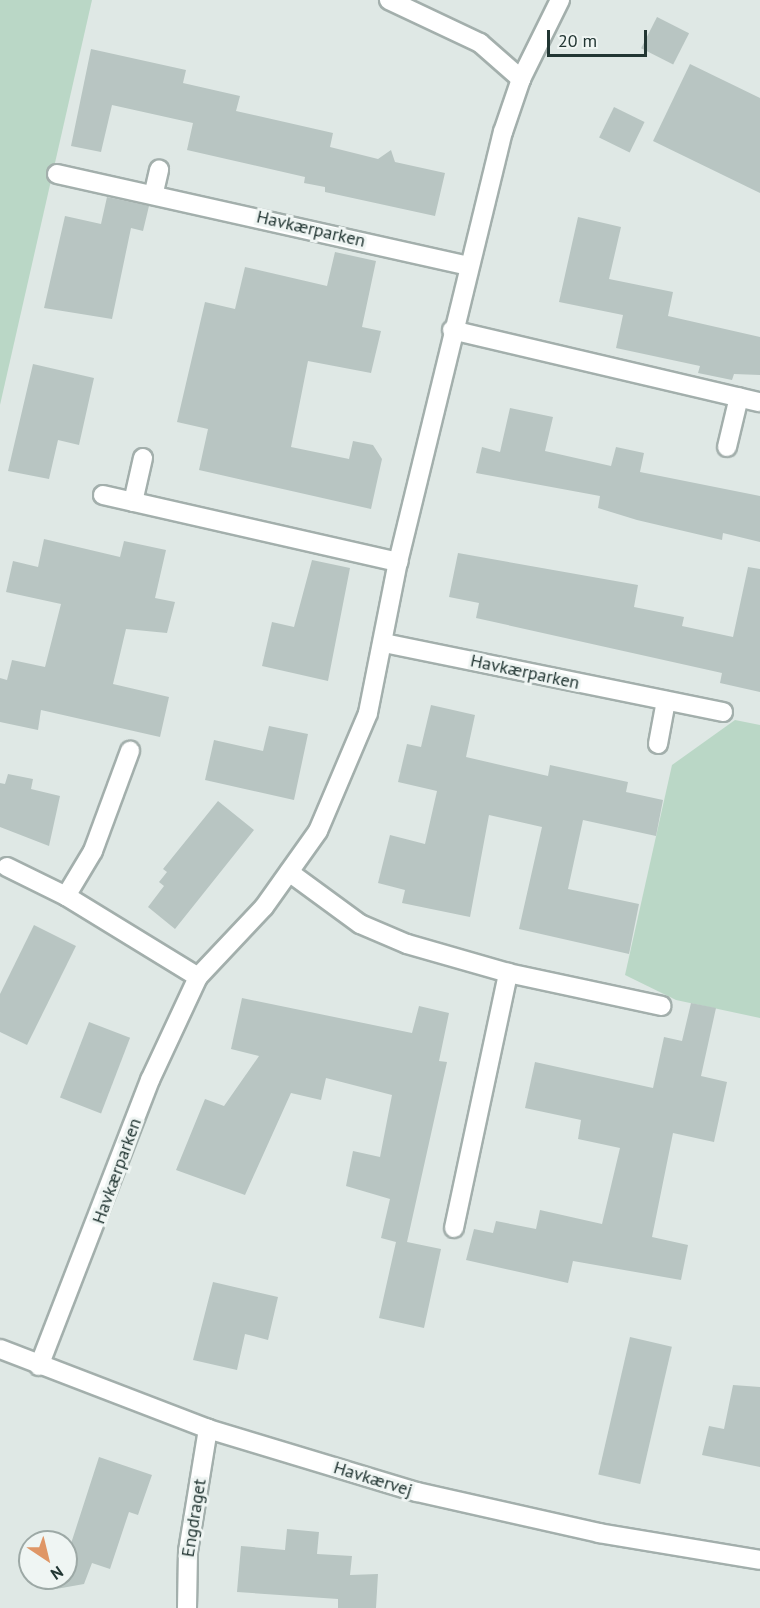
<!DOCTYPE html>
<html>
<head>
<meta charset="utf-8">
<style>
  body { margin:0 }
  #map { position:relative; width:760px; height:1608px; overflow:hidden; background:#dfe8e5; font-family:"PT Sans",sans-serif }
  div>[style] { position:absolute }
  .green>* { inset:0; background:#bad7c6 }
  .building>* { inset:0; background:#b8c5c2; transform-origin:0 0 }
  .roads { filter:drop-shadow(2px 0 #a3afac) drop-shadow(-2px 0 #a3afac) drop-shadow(0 2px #a3afac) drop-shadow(0 -2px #a3afac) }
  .street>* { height:18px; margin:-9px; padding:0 9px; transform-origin:9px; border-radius:9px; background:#fff }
  .secondary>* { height:18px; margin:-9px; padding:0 9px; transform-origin:9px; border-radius:9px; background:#fff }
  span { translate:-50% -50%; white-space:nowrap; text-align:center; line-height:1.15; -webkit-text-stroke:6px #eff5f3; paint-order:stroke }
  .street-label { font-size:18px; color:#223633 }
  .north { position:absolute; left:18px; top:1530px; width:60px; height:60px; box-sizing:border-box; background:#eff5f3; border:2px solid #9da9a6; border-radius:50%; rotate:145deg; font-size:16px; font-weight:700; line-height:24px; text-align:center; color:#223633 }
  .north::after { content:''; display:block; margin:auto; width:21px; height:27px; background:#df9666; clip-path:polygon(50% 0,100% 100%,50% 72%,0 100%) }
  .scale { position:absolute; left:547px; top:30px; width:100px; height:27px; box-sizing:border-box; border:3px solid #223633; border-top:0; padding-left:8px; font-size:18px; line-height:21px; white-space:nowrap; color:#223633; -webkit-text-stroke:4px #eff5f3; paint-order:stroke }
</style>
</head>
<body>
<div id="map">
  <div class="green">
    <i style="clip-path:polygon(0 0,92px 0,0 405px)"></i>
    <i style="clip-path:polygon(735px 720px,760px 725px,760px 1018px,676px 1000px,625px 975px,672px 765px)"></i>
  </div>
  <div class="building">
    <i style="left:657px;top:17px;width:36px;height:35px;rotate:27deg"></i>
    <i style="clip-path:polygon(91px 49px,186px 70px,183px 83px,240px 96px,236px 111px,333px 133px,330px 147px,378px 159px,391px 150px,395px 162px,445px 173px,435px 216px,325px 192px,325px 187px,304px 183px,305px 177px,187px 150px,193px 123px,112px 105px,101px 152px,71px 146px)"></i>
    <i style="clip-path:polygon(690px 64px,760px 98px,760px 193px,653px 141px)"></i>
    <i style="left:614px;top:107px;width:34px;height:34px;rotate:26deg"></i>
    <i style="clip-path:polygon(107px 197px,149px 206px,143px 231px,131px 228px,112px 319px,44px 308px,65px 216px,101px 224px)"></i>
    <i style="clip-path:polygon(578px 217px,621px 227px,609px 279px,673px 292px,668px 316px,760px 337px,760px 375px,734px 374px,732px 380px,698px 373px,700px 366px,616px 348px,623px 315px,559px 302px)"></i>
    <i style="clip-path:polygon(335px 252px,376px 261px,362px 327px,381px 331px,371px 373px,308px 361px,291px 447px,349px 459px,353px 441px,373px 445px,382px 459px,371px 509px,199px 470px,208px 429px,177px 422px,205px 302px,235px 309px,245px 267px,327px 286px)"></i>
    <i style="clip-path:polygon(33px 364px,94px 378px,79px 445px,58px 440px,49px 479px,8px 471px)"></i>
    <i style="clip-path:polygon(510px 408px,553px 417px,545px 451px,611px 466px,616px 447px,644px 453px,640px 472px,760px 496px,760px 542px,723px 533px,722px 540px,637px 520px,598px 508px,600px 496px,476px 473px,482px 447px,500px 452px)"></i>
    <i style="clip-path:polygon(44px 539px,120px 557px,124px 541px,166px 550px,155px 598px,175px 602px,167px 633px,126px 629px,113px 684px,169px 697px,160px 737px,41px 710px,38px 730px,0 722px,0 678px,7px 680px,12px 660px,45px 667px,61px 604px,6px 592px,13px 561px,38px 567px)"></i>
    <i style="clip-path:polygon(458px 553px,638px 585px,634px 607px,684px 617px,682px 626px,733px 637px,748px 567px,760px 569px,760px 692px,720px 683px,722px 673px,476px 618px,479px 603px,449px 597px)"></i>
    <i style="clip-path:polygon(312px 560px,350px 568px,328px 681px,262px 666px,272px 622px,294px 627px)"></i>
    <i style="clip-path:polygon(431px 705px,475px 715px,466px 757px,548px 776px,550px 765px,628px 782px,626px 792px,663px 800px,656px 836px,583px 820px,568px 889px,639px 904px,629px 954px,519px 929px,542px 827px,489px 815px,470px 917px,402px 903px,405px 890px,378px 883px,390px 835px,425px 844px,437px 791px,398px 782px,407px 744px,421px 747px)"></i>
    <i style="clip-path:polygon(269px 726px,308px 734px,294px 800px,205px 780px,214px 740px,263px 751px)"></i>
    <i style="clip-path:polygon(8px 774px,33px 779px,31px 789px,60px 796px,49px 846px,0 827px,0 783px,5px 784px)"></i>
    <i style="clip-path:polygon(218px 801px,254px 830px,175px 929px,148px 907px,164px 886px,159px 882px,167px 872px,163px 869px)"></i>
    <i style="clip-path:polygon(34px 925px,76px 946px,27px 1045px,0 1032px,0 994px)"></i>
    <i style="clip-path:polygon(242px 998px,412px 1033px,419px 1006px,449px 1013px,439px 1061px,447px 1062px,407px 1242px,441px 1249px,424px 1328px,379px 1318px,396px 1242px,381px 1238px,390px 1199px,346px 1186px,353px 1151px,380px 1157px,392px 1095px,326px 1078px,321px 1100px,291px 1093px,245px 1195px,176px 1170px,205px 1099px,224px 1106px,259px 1056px,231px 1049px)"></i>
    <i style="clip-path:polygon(691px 1003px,716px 1008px,701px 1076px,727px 1082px,714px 1142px,673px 1133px,652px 1237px,688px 1245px,681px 1280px,573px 1261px,568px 1283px,466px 1260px,474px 1229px,493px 1233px,496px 1221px,536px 1229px,540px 1210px,602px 1224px,620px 1148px,578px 1139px,581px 1120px,525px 1108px,535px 1062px,653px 1088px,664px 1037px,682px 1041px)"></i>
    <i style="left:89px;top:1022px;width:44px;height:81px;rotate:21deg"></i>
    <i style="clip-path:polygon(213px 1282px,278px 1297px,268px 1340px,245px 1334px,237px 1370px,193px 1360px)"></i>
    <i style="left:630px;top:1337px;width:43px;height:141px;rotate:13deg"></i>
    <i style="clip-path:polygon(733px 1385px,760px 1387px,760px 1467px,702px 1455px,709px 1426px,724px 1429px)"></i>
    <i style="clip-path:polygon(99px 1457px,152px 1475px,138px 1515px,129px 1512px,110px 1569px,92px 1563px,84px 1584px,56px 1589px,60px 1578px,66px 1578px,66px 1559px)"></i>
    <i style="clip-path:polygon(287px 1529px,319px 1532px,317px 1554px,352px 1556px,350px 1575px,378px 1574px,376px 1608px,338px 1608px,338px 1599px,237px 1592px,241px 1546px,285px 1550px)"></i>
  </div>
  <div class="roads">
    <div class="street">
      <i style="left:389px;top:0;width:101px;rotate:25.3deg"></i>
      <i style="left:480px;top:43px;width:55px;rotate:41.3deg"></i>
      <i style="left:57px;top:174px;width:422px;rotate:12.6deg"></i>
      <i style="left:154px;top:192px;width:23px;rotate:-77deg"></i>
      <i style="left:452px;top:330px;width:316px;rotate:13.2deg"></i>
      <i style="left:727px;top:447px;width:51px;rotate:-76.5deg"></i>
      <i style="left:103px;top:495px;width:303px;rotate:12.8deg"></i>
      <i style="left:133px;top:502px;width:45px;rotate:-77.2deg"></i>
      <i style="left:384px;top:643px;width:346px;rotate:11.5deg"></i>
      <i style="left:658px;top:744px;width:44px;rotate:-79.5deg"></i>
      <i style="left:7px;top:867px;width:66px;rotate:26.2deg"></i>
      <i style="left:66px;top:896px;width:155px;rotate:31.5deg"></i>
      <i style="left:289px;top:872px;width:88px;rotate:36.2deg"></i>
      <i style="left:360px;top:924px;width:51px;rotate:23.1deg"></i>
      <i style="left:407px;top:944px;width:105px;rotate:16deg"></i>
      <i style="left:508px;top:973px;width:157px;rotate:12.1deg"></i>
      <i style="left:66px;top:896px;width:52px;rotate:-59deg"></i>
      <i style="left:93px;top:851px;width:107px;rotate:-69.7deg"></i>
      <i style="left:454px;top:1228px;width:261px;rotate:-78deg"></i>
      <i style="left:39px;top:1366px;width:307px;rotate:-68.8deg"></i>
      <i style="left:150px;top:1080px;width:114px;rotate:-65deg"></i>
      <i style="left:198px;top:977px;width:96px;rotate:-46.7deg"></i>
      <i style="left:264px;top:907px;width:93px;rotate:-54.6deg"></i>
      <i style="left:318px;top:831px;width:128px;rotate:-67deg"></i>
      <i style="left:368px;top:713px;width:154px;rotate:-78.8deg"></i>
      <i style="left:398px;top:562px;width:443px;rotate:-76.3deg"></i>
      <i style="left:503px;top:132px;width:56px;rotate:-71.2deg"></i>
      <i style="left:521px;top:79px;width:88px;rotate:-63.7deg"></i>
      <i style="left:187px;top:1608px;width:57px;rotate:-89deg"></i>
      <i style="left:188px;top:1551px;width:124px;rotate:-80.7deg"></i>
    </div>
    <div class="secondary">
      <i style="left:0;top:1349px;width:223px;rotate:21deg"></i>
      <i style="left:208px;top:1429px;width:218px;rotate:16.8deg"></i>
      <i style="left:417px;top:1492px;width:187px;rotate:12.7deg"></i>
      <i style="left:599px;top:1533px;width:163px;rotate:9.5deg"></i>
    </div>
  </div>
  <div class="street-label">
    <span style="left:311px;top:229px;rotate:13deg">Havkærparken</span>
    <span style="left:525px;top:672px;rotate:12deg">Havkærparken</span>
    <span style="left:117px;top:1171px;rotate:-70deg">Havkærparken</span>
    <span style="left:373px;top:1479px;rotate:17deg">Havkærvej</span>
    <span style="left:194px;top:1518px;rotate:-81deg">Engdraget</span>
  </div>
  <div class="north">N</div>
  <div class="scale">20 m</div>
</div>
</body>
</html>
